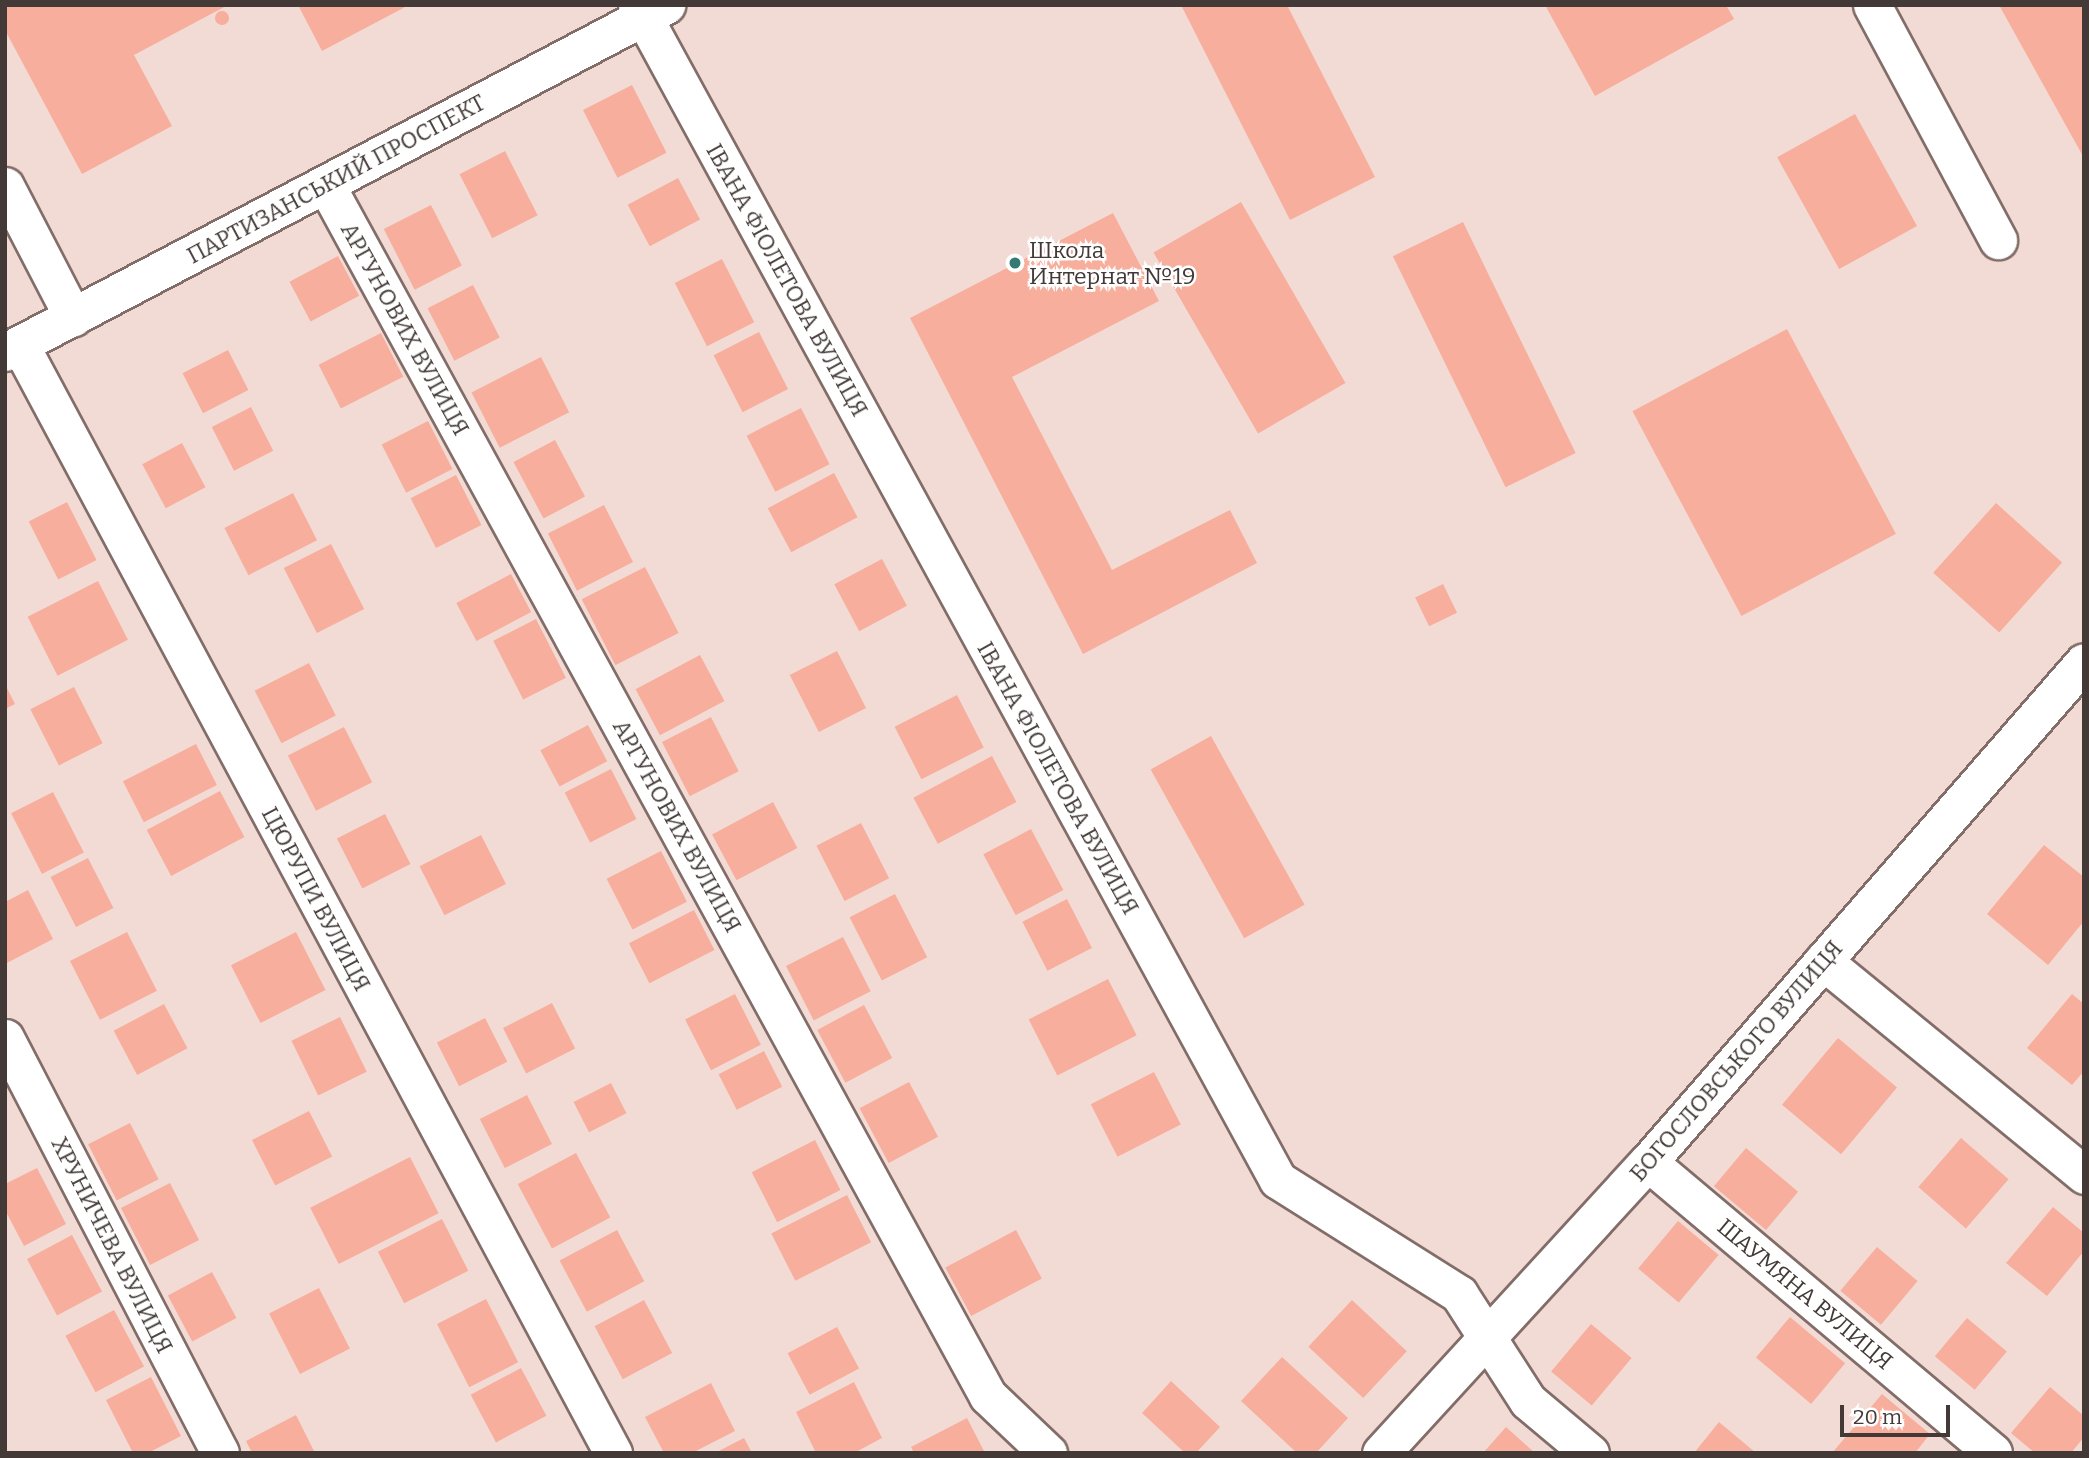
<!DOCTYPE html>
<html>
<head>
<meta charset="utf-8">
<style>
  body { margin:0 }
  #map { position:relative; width:2089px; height:1458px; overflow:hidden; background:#f3dbd5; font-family:Bitter,serif }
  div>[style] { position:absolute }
  .building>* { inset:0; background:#f7ae9c; transform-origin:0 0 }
  .round { border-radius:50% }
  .roads { filter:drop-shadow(2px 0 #826d68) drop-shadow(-2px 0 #826d68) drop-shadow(0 2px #826d68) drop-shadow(0 -2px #826d68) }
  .minor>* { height:37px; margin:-18.5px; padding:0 18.5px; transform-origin:18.5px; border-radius:18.5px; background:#fff }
  .dots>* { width:19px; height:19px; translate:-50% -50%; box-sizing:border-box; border:4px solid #fff; border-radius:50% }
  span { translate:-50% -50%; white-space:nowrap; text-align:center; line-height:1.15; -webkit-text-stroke:5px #fff; paint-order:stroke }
  .street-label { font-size:23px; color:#433a38 }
  .poi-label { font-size:23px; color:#433a38 }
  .left { translate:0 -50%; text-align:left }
  .frame { position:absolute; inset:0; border:7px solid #433a38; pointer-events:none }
  .scale { position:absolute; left:1840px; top:1405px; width:110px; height:32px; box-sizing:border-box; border:4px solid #433a38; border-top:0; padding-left:9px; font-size:21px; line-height:24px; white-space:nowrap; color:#433a38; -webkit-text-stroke:5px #fff; paint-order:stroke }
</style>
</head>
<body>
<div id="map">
  <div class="building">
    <i style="clip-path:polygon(5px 5px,228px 5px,134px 55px,172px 126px,82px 174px,5px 30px)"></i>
    <i style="clip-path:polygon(298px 5px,409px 5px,322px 51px)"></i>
    <i style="clip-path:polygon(1181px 5px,1287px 5px,1375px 177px,1290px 220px)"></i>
    <i style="clip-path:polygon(1545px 5px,1726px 5px,1734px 19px,1595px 96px)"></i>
    <i style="clip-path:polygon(1999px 5px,2084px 5px,2084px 158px)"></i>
    <i class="round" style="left:215px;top:11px;width:14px;height:14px"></i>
    <i style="left:632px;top:85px;width:76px;height:55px;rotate:63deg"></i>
    <i style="left:1855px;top:114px;width:128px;height:89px;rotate:61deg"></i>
    <i style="left:505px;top:151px;width:72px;height:51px;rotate:63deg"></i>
    <i style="left:678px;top:178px;width:47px;height:57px;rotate:62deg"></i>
    <i style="left:1241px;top:202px;width:209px;height:101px;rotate:60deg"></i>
    <i style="left:431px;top:205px;width:68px;height:53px;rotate:63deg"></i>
    <i style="clip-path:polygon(1113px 213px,1159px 301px,1012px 377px,1112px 570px,1230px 510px,1257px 563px,1083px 654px,910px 318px)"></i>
    <i style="left:1463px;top:222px;width:257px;height:78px;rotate:64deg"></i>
    <i style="left:338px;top:256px;width:45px;height:55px;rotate:62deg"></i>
    <i style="left:722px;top:259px;width:71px;height:53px;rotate:63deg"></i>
    <i style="left:473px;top:285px;width:59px;height:51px;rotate:63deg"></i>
    <i style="left:1787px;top:329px;width:232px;height:175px;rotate:62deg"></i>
    <i style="left:759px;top:332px;width:64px;height:51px;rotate:63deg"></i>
    <i style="left:381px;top:333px;width:49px;height:70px;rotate:63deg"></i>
    <i style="left:228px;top:350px;width:45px;height:51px;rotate:63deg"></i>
    <i style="left:541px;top:357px;width:62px;height:78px;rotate:63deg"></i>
    <i style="left:251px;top:407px;width:49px;height:44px;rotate:63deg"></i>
    <i style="left:801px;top:408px;width:63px;height:61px;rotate:63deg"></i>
    <i style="left:428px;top:421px;width:54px;height:52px;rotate:63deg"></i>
    <i style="left:555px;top:440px;width:64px;height:47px;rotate:62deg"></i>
    <i style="left:182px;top:443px;width:50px;height:45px;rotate:62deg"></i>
    <i style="left:834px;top:473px;width:50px;height:75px;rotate:62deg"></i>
    <i style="left:456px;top:475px;width:56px;height:51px;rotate:63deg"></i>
    <i style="left:293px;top:493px;width:53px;height:77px;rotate:63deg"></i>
    <i style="left:67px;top:502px;width:65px;height:43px;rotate:63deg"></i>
    <i style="left:1996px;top:503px;width:89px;height:94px;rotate:42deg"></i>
    <i style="left:604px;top:505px;width:64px;height:63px;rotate:63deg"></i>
    <i style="left:331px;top:544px;width:73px;height:53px;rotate:63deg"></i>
    <i style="left:882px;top:559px;width:53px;height:54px;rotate:62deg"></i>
    <i style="left:645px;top:567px;width:74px;height:71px;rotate:63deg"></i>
    <i style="left:511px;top:574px;width:43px;height:62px;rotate:62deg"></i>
    <i style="left:98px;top:581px;width:66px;height:79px;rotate:63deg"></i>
    <i style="left:1443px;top:584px;width:32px;height:31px;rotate:64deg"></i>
    <i style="left:536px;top:619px;width:66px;height:48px;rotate:63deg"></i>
    <i style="left:837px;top:651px;width:64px;height:53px;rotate:63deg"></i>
    <i style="left:700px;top:655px;width:52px;height:73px;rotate:62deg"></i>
    <i style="left:309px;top:663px;width:59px;height:61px;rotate:63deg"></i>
    <i style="clip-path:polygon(5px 684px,15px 704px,5px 709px)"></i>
    <i style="left:74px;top:687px;width:63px;height:49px;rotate:63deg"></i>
    <i style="left:957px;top:695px;width:59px;height:70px;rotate:63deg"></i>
    <i style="left:711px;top:717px;width:61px;height:55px;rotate:63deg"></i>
    <i style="left:588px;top:725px;width:41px;height:54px;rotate:62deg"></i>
    <i style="left:344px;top:727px;width:62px;height:63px;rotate:63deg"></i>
    <i style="left:1211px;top:736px;width:193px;height:69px;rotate:61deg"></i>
    <i style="left:196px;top:744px;width:46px;height:82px;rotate:63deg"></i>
    <i style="left:992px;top:756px;width:52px;height:89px;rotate:62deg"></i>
    <i style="left:611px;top:769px;width:56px;height:52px;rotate:63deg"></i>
    <i style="left:220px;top:791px;width:52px;height:83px;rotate:62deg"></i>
    <i style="left:53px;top:792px;width:68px;height:47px;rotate:63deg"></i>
    <i style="left:773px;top:802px;width:52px;height:69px;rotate:62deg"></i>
    <i style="left:385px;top:814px;width:56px;height:54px;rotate:63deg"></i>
    <i style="left:861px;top:823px;width:62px;height:50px;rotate:63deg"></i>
    <i style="left:1031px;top:829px;width:69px;height:54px;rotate:62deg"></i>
    <i style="left:481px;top:835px;width:55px;height:69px;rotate:63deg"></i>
    <i style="clip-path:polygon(2044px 845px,2084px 877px,2084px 921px,2048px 965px,1987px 914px)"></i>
    <i style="left:661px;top:851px;width:57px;height:61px;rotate:63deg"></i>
    <i style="left:88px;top:858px;width:56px;height:42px;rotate:63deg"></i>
    <i style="clip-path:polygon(28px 890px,53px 939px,5px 964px,5px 902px)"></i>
    <i style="left:895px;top:894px;width:71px;height:51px;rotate:63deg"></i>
    <i style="left:1067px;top:899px;width:55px;height:50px;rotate:63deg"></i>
    <i style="left:694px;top:910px;width:45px;height:73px;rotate:63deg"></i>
    <i style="left:127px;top:932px;width:66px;height:64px;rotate:63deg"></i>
    <i style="left:296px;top:932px;width:65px;height:73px;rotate:63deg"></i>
    <i style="left:843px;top:937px;width:61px;height:64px;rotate:63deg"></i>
    <i style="left:1108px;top:979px;width:63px;height:89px;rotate:63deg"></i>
    <i style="left:735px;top:994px;width:57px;height:56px;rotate:63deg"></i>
    <i style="clip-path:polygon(2072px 994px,2084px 1004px,2084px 1071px,2072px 1085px,2027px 1048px)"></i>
    <i style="left:552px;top:1003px;width:51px;height:55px;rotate:63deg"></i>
    <i style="left:164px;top:1004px;width:50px;height:57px;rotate:62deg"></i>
    <i style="left:864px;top:1005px;width:60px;height:53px;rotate:62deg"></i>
    <i style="left:340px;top:1017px;width:61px;height:54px;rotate:64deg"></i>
    <i style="left:485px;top:1018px;width:49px;height:54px;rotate:63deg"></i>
    <i style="left:1838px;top:1038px;width:77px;height:87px;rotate:40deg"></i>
    <i style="left:764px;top:1051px;width:40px;height:51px;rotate:63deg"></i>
    <i style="left:1154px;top:1072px;width:59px;height:71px;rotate:63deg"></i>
    <i style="left:909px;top:1082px;width:62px;height:56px;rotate:62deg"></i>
    <i style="left:611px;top:1083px;width:34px;height:42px;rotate:63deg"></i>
    <i style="left:527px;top:1095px;width:55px;height:53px;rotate:63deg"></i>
    <i style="left:309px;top:1111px;width:51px;height:64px;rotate:63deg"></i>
    <i style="left:130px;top:1123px;width:63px;height:47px;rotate:63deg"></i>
    <i style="left:1961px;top:1138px;width:63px;height:65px;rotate:41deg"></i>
    <i style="left:815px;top:1140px;width:56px;height:71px;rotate:63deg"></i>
    <i style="left:1746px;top:1148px;width:68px;height:50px;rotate:40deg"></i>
    <i style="left:576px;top:1153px;width:73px;height:66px;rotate:62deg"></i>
    <i style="left:410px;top:1157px;width:63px;height:112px;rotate:63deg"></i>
    <i style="clip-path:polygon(37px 1168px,66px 1224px,24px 1246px,5px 1210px,5px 1184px)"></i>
    <i style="left:170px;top:1183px;width:64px;height:55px;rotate:63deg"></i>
    <i style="left:847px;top:1195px;width:53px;height:85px;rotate:63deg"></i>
    <i style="clip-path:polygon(2053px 1207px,2084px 1233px,2084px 1251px,2047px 1296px,2006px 1263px)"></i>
    <i style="left:442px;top:1219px;width:58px;height:72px;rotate:63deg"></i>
    <i style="left:1678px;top:1221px;width:53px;height:62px;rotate:40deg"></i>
    <i style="left:617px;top:1230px;width:58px;height:65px;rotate:62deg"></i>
    <i style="left:1016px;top:1230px;width:55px;height:80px;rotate:62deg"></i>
    <i style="left:72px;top:1235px;width:64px;height:51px;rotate:62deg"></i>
    <i style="left:1877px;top:1247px;width:53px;height:57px;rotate:40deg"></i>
    <i style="left:212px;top:1272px;width:52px;height:50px;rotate:62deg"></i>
    <i style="left:319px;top:1288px;width:68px;height:56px;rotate:63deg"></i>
    <i style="left:486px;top:1299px;width:71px;height:55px;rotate:63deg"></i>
    <i style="left:644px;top:1300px;width:60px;height:56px;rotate:62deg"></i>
    <i style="left:1352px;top:1300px;width:75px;height:64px;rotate:43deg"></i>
    <i style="left:114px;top:1310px;width:64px;height:55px;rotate:62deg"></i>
    <i style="left:1790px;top:1317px;width:72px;height:53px;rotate:40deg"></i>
    <i style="left:1967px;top:1318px;width:52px;height:50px;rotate:40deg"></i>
    <i style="left:1591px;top:1324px;width:53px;height:62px;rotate:40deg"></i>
    <i style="left:837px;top:1327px;width:47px;height:56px;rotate:62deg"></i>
    <i style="clip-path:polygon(1282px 1357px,1348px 1418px,1316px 1453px,1297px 1453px,1241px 1401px)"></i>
    <i style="left:521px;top:1368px;width:54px;height:57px;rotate:62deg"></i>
    <i style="clip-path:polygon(151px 1377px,181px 1436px,148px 1453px,133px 1453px,106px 1400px)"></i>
    <i style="clip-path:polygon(1171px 1381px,1220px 1427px,1196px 1453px,1185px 1453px,1142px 1413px)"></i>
    <i style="clip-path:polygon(854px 1382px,882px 1438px,854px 1453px,816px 1453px,796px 1412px)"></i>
    <i style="clip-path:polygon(711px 1383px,735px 1431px,692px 1453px,664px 1453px,645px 1417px)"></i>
    <i style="clip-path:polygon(2050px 1387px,2084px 1416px,2084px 1437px,2071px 1453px,2035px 1453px,2011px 1433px)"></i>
    <i style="clip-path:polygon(1882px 1394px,1930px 1434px,1915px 1453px,1832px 1453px)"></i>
    <i style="clip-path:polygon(296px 1415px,315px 1453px,252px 1453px,246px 1441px)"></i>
    <i style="clip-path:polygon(967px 1418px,985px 1453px,914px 1453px,911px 1447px)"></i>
    <i style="clip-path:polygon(1719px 1422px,1756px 1453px,1694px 1453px)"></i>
    <i style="clip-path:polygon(1506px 1427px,1535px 1453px,1483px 1453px)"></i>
    <i style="clip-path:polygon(744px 1438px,752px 1453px,715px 1453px)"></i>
  </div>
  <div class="roads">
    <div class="minor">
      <i style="left:637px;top:5px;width:1338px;rotate:61.39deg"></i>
      <i style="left:1278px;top:1180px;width:214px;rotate:32.2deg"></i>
      <i style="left:1459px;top:1294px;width:127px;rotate:57.2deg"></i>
      <i style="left:1528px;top:1401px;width:81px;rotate:40deg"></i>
      <i style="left:1872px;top:5px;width:267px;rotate:61.8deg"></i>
      <i style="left:326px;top:185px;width:1380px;rotate:61.34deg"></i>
      <i style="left:988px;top:1396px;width:83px;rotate:43.5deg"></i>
      <i style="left:5px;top:186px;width:148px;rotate:62.6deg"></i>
      <i style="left:20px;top:345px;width:1257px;rotate:61.84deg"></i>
      <i style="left:5px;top:352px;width:747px;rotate:-27.7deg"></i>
      <i style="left:1823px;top:961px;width:338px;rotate:39.3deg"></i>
      <i style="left:5px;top:1038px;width:467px;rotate:62.6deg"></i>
      <i style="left:1648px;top:1162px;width:451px;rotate:40.1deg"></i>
      <i style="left:1381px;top:1453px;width:395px;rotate:-47.5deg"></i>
      <i style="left:1648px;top:1162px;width:663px;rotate:-48.91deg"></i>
    </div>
  </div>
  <div class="dots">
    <i style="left:1015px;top:263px;background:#337a71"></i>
  </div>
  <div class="street-label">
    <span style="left:336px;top:179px;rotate:-28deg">ПАРТИЗАНСЬКИЙ ПРОСПЕКТ</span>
    <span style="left:787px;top:280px;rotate:61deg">ІВАНА ФІОЛЕТОВА ВУЛИЦЯ</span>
    <span style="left:405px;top:329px;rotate:61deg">АРГУНОВИХ ВУЛИЦЯ</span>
    <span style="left:1058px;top:778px;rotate:61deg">ІВАНА ФІОЛЕТОВА ВУЛИЦЯ</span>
    <span style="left:677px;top:826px;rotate:61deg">АРГУНОВИХ ВУЛИЦЯ</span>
    <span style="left:316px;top:899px;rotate:62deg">ЦЮРУПИ ВУЛИЦЯ</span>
    <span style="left:1736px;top:1061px;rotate:-49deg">БОГОСЛОВСЬКОГО ВУЛИЦЯ</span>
    <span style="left:112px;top:1245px;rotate:63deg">ХРУНИЧЕВА ВУЛИЦЯ</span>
    <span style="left:1805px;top:1294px;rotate:40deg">ШАУМЯНА ВУЛИЦЯ</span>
  </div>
  <div class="poi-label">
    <span class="left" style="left:1029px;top:263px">Школа<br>Интернат №19</span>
  </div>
  <div class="frame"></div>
  <div class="scale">20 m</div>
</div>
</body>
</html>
